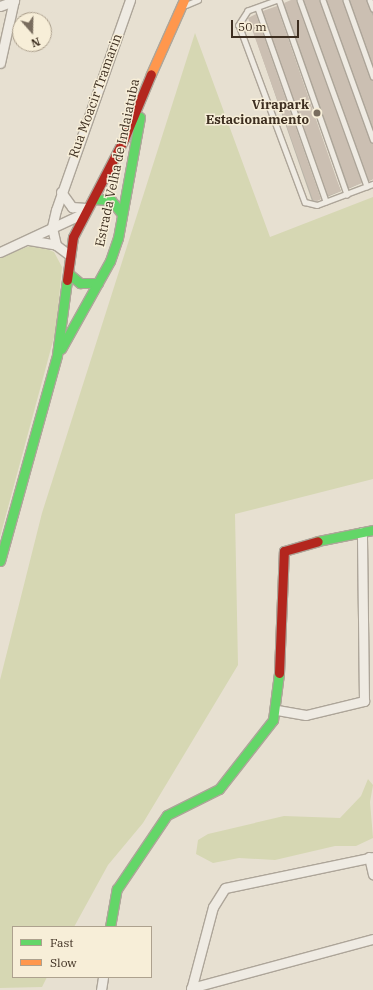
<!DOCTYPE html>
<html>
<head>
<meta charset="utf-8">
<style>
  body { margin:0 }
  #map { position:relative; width:373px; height:990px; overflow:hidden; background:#e7e0d1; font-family:"IBM Plex Serif",serif }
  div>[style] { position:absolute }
  .green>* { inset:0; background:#d6d7b3 }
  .shadow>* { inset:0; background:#0003 }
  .building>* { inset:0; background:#cbbfb2; transform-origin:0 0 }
  .roads { filter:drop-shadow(1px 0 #ada599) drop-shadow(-1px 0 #ada599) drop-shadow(0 1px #ada599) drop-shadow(0 -1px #ada599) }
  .lane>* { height:4.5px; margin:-2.25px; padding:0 2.25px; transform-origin:2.25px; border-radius:2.25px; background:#efebe3 }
  .street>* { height:9px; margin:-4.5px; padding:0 4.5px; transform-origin:4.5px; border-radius:4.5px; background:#efebe3 }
  .fast>* { height:9px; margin:-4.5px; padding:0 4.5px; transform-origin:4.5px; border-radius:4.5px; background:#63d668 }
  .slow>* { height:9px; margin:-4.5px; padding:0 4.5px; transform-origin:4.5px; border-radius:4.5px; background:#ff974d }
  .jam>* { height:9px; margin:-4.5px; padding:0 4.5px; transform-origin:4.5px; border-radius:4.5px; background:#b3261e }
  .dots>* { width:11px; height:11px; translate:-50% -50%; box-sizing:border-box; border:2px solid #f7eed8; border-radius:50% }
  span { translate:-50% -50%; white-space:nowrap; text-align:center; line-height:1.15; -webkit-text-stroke:3px #f7eed8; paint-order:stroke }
  .street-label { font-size:13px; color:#3d2e20 }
  .poi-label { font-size:13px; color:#3d2e20; font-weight:700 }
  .right { translate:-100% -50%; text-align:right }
  .legend { position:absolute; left:12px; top:926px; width:140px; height:52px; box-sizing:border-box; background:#f7eed8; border:1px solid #ada18e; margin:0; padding:5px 7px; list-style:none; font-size:12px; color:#3d2e20 }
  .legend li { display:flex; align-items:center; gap:8px; height:20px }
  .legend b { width:20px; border:1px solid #ada18e }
  .north { position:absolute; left:12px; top:12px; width:40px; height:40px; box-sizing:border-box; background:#f7eed8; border:1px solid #ada18e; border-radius:50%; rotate:160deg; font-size:11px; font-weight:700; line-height:16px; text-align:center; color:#3d2e20 }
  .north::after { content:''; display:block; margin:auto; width:14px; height:18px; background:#786c5e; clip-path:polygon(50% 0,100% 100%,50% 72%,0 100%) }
  .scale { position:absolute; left:231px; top:20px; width:68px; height:18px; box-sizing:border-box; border:2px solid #3d2e20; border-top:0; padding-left:5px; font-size:12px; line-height:14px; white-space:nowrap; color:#3d2e20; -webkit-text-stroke:3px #f7eed8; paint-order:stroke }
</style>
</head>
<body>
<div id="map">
  <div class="green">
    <i style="clip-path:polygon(195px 33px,270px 237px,373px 197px,373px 479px,235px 514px,238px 665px,143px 823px,108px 865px,74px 927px,13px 927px,13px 977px,47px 977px,42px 987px,0 988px,0 680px,42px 513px)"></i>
    <i style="clip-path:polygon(35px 244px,54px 252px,62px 267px,56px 330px,0 537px,0 257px)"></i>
    <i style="clip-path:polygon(368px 779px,373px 785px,370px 802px,373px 838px,356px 846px,335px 846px,275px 860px,239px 858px,213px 863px,196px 854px,198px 840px,208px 834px,284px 816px,340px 818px,361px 796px)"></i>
  </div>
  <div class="shadow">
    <i style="clip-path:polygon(294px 0,361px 183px,348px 189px,283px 5px)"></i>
    <i style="clip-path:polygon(302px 0,319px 0,373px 143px,373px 179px,369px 181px)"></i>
    <i style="clip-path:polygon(326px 0,342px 0,373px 80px,373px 132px)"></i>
    <i style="clip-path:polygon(349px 0,367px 0,370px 12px,373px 10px,373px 69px)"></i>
    <i style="clip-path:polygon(264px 12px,341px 191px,327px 197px,263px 14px)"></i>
    <i style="clip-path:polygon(249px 19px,320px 199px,319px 200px,312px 201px)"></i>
  </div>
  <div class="building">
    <i style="clip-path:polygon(291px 0,296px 0,362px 183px,349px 188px,284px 3px)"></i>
    <i style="clip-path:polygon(304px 0,319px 0,373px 143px,373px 179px,369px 181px)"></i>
    <i style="clip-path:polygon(327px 0,342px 0,373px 80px,373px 128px)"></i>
    <i style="clip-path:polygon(350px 0,366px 0,373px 16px,373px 65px)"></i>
    <i style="left:277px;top:6px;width:196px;height:15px;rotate:71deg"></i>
    <i style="clip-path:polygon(256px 14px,321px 199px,317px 201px,313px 200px,248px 18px)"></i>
  </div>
  <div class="roads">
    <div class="lane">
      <i style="left:278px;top:0;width:32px;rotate:160deg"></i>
      <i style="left:248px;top:11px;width:17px;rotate:123deg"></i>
      <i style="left:239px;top:25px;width:189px;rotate:69.6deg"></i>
      <i style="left:305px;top:202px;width:12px;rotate:14deg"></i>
      <i style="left:317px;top:205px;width:60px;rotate:-20.6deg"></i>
      <i style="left:279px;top:0;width:206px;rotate:70.7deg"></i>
      <i style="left:300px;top:0;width:198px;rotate:70.2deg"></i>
      <i style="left:323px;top:0;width:148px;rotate:70.2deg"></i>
      <i style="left:346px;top:0;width:81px;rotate:70.4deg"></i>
      <i style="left:370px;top:0;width:9px;rotate:69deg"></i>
      <i style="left:186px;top:5px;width:13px;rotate:-23deg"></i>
      <i style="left:258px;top:8px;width:205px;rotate:70.6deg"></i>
    </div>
    <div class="street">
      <i style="left:0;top:6px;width:15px;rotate:-20deg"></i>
      <i style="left:0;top:63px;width:65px;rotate:-77.5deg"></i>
      <i style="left:61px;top:192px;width:19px;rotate:54deg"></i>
      <i style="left:72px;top:207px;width:14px;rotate:4deg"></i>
      <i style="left:29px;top:240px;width:27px;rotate:10deg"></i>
      <i style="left:0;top:252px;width:93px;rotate:-24.9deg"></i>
      <i style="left:68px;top:254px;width:15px;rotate:-143deg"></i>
      <i style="left:56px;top:245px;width:18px;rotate:-103deg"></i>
      <i style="left:52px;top:227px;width:17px;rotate:-77deg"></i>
      <i style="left:56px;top:210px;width:223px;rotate:-70.6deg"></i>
      <i style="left:277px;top:710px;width:29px;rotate:10deg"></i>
      <i style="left:306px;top:715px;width:60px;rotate:-13.6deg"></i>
      <i style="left:364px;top:701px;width:169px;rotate:-90.7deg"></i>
      <i style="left:369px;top:857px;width:18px;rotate:77deg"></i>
      <i style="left:191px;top:988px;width:188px;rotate:-15.1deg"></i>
      <i style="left:101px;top:990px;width:13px;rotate:-81deg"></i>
      <i style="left:191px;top:990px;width:86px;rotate:-75.2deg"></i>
      <i style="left:213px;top:907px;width:22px;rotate:-58deg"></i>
      <i style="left:225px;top:888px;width:151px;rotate:-11.8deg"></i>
    </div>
    <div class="fast">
      <i style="left:93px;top:199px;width:18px;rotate:3deg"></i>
      <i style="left:111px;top:200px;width:16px;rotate:52deg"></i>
      <i style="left:68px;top:273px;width:16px;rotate:40deg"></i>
      <i style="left:80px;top:283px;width:18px"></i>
      <i style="left:61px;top:349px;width:101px;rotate:-60.9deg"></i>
      <i style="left:110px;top:261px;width:24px;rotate:-71deg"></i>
      <i style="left:118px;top:238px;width:123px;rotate:-79.7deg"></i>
      <i style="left:318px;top:541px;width:56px;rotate:-11.3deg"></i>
      <i style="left:0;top:561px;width:214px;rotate:-74.5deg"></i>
      <i style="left:57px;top:355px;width:76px;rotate:-82.4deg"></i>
      <i style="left:110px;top:927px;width:39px;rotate:-80deg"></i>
      <i style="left:117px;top:889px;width:89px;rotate:-56deg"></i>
      <i style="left:167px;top:815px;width:58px;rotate:-26.6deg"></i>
      <i style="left:219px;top:789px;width:88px;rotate:-52deg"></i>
      <i style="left:273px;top:720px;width:47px;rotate:-82.7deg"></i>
    </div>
    <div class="slow">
      <i style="left:151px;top:74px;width:81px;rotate:-66deg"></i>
    </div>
    <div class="jam">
      <i style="left:67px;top:280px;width:43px;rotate:-82.1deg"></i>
      <i style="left:73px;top:237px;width:110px;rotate:-62.5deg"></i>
      <i style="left:124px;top:139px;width:70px;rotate:-67.4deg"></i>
      <i style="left:279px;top:673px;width:122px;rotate:-87.7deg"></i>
      <i style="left:284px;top:551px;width:35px;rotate:-16deg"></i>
    </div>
  </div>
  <div class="dots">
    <i style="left:317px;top:113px;background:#786c5e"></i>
  </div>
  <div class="street-label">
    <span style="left:96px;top:96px;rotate:-70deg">Rua Moacir Tramarin</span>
    <span style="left:118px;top:163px;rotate:-78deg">Estrada Velha de Indaiatuba</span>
  </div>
  <div class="poi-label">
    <span class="right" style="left:309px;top:113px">Virapark<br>Estacionamento</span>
  </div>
  <ul class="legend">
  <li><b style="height:5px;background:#63d668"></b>Fast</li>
  <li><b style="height:5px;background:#ff974d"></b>Slow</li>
  </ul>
  <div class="north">N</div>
  <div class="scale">50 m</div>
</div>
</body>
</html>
